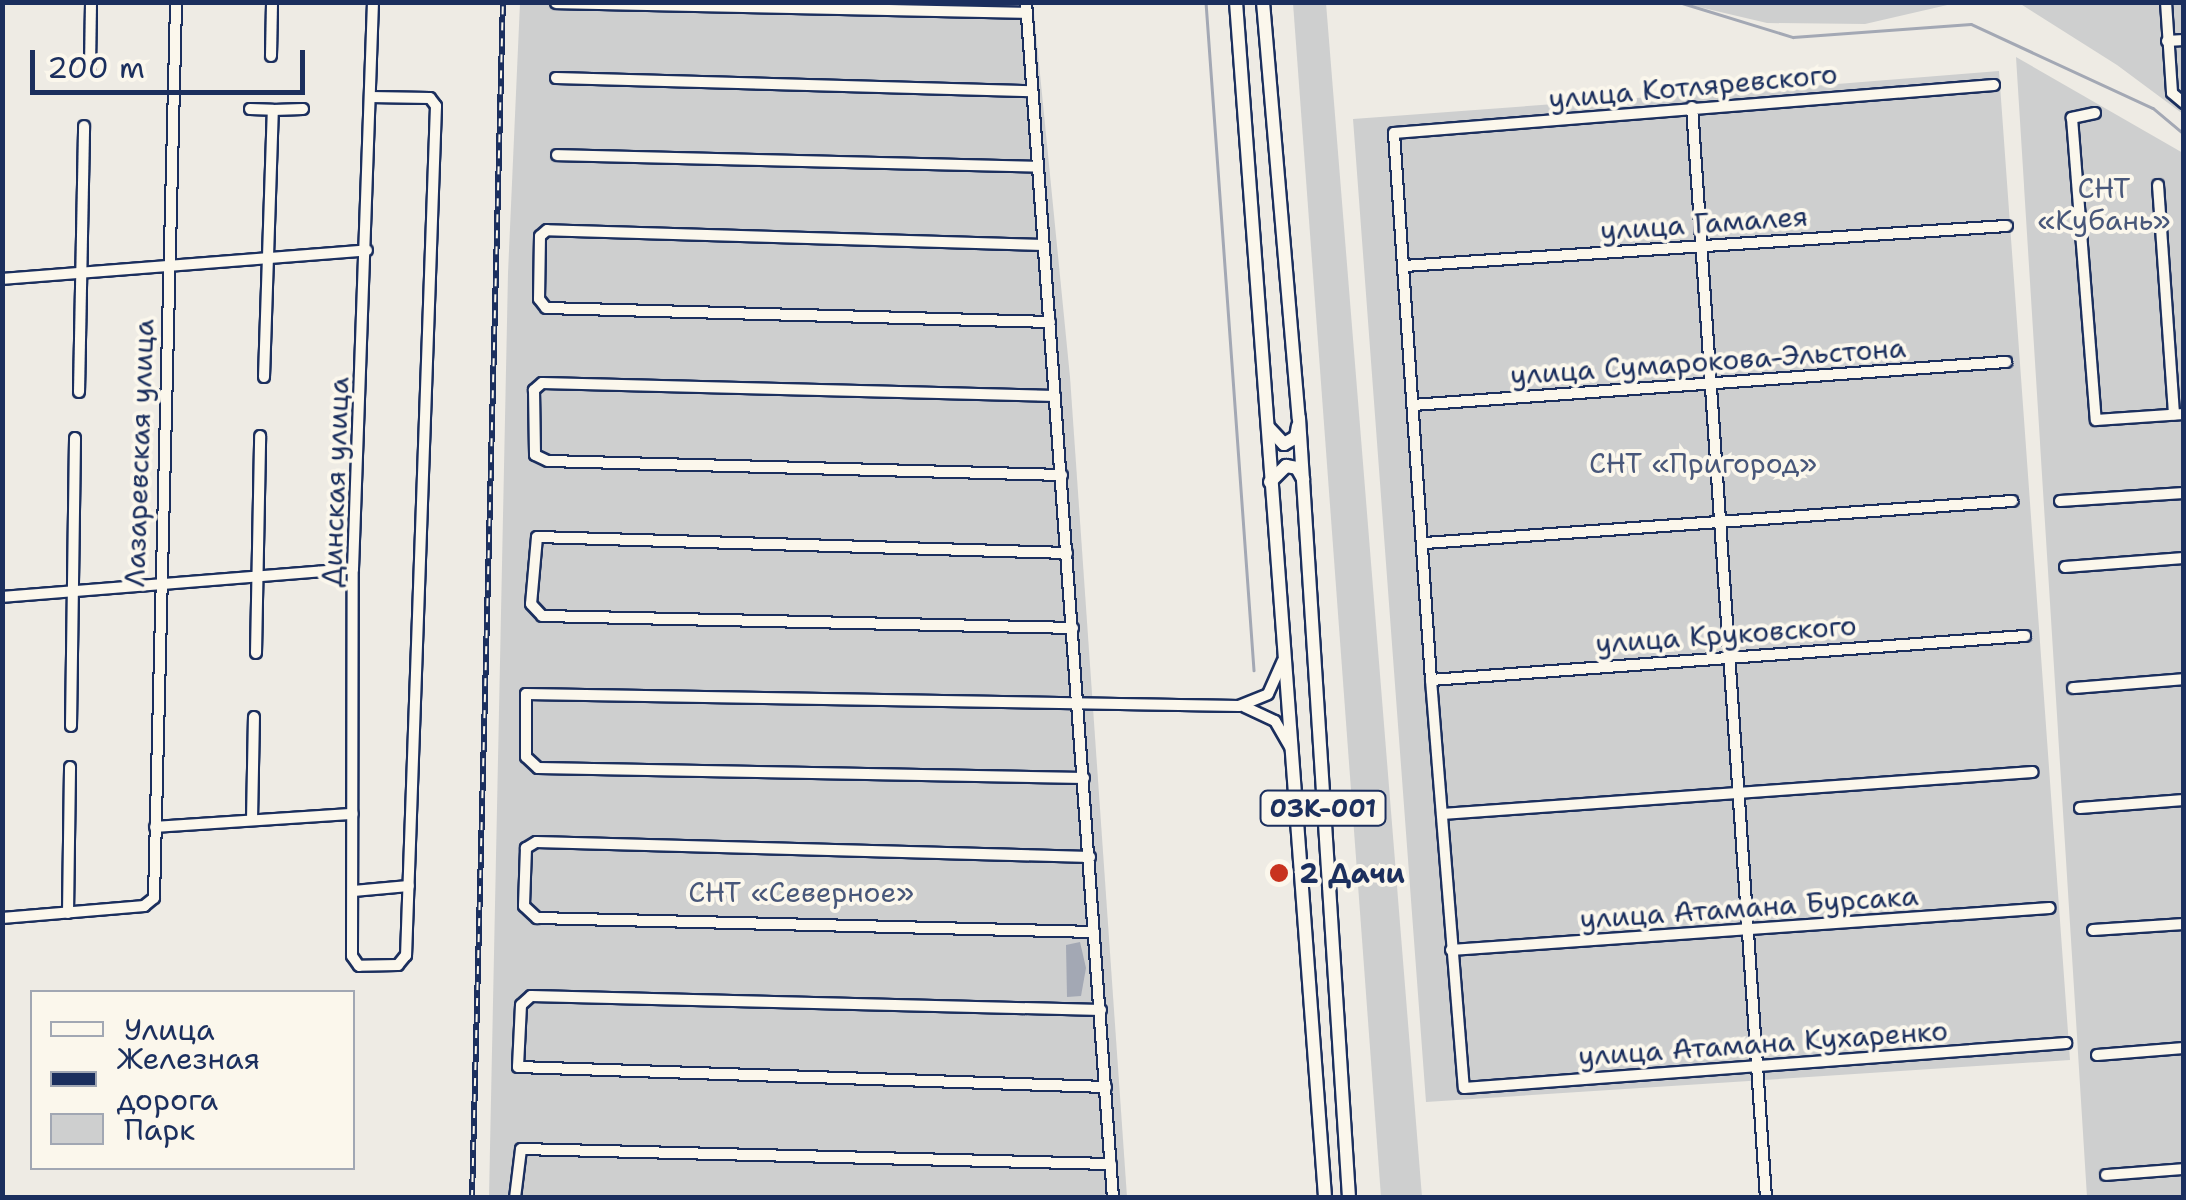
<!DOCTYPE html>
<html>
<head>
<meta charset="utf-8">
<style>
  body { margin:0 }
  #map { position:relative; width:2186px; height:1200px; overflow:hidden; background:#eeebe4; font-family:"Shantell Sans",sans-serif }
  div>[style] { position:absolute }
  .green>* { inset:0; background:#cecfcf }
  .water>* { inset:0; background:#a3a8b4 }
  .stream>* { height:2.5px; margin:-1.25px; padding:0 1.25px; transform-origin:1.25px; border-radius:1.25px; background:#a3a8b4 }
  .roads { filter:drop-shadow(2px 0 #1b2f5e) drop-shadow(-2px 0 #1b2f5e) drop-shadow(0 2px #1b2f5e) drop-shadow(0 -2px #1b2f5e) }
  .minor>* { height:10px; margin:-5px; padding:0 5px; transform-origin:5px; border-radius:5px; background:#fbf7ec }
  .major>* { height:12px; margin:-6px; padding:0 6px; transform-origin:6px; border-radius:6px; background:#fbf7ec }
  .rail>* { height:6px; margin-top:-3px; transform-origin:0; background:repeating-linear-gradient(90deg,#fbf7ec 0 8px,#1b2f5e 0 16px); box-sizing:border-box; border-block:2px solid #1b2f5e }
  .dots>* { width:28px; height:28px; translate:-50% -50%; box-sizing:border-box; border:5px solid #fbf7ec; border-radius:50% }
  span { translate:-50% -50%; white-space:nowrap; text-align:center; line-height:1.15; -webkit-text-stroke:8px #fbf7ec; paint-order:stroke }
  .shield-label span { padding:2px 8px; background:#fbf7ec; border:2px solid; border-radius:8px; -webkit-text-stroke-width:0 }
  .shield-label { font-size:25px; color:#1b2f5e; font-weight:700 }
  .street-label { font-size:28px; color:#1b2f5e }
  .park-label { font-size:28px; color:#48577a }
  .poi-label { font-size:28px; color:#1b2f5e; font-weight:700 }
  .left { translate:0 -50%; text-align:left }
  .frame { position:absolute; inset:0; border:5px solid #1b2f5e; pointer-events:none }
  .legend { position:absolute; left:30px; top:990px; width:325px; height:180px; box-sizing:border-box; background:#fbf7ec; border:2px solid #a1a7b3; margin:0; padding:12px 18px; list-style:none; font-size:30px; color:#1b2f5e }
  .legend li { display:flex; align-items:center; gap:20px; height:50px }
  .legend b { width:50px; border:2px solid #a1a7b3 }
  .scale { position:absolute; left:30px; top:50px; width:275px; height:45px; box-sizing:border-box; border:5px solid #1b2f5e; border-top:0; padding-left:12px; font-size:30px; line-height:35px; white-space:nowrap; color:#1b2f5e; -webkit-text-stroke:8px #fbf7ec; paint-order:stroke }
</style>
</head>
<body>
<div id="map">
  <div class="green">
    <i style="clip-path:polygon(520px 3px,1033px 3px,1070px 377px,1127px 1197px,489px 1197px,508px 273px)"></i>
    <i style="clip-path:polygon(1293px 3px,1326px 3px,1422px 1197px,1381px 1197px)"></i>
    <i style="clip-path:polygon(1682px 3px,1956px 3px,1865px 24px,1767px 23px)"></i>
    <i style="clip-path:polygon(2019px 3px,2183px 3px,2183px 114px,2117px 65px)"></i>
    <i style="clip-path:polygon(2016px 57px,2183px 153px,2183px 1197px,2087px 1197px)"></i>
    <i style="clip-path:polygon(1999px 71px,2070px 1060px,1426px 1102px,1353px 119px,1663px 96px,1674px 83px,1701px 81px,1711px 94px)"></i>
  </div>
  <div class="water">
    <i style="clip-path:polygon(1080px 942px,1086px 968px,1081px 996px,1067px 997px,1066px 945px)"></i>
  </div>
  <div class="stream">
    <i style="left:1206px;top:2px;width:670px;rotate:85.89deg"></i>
    <i style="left:1679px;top:2px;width:119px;rotate:17.1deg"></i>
    <i style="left:1793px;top:37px;width:178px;rotate:-4.2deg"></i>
    <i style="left:1971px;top:24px;width:200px;rotate:24.8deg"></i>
    <i style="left:2153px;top:108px;width:40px;rotate:40deg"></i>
  </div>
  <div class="roads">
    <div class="minor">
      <i style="left:1026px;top:2px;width:1199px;rotate:85.84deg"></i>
      <i style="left:2166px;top:2px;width:91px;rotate:86.2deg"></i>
      <i style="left:2172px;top:93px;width:16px;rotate:40deg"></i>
      <i style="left:556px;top:3px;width:471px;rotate:1.2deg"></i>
      <i style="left:2167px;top:41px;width:17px;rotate:-3deg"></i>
      <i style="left:271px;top:56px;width:54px;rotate:-88.9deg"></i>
      <i style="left:90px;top:67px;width:65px;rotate:-89.1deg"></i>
      <i style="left:556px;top:78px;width:476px;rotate:1.6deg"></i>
      <i style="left:1994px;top:85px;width:602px;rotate:175.43deg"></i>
      <i style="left:1394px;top:133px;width:548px;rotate:86.13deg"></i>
      <i style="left:1431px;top:680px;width:409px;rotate:85.4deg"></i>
      <i style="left:1464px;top:1088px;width:604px;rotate:-4.27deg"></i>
      <i style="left:370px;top:97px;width:60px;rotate:1deg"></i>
      <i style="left:430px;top:98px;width:10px;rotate:53deg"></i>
      <i style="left:436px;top:106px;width:850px;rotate:92.02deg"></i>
      <i style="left:406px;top:955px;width:13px;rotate:129deg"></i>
      <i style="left:398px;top:965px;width:39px;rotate:179deg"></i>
      <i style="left:359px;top:966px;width:12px;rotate:-125deg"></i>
      <i style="left:352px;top:956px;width:387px;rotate:-89.9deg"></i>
      <i style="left:353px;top:569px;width:567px;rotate:-87.98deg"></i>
      <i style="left:1692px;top:107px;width:1094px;rotate:86.12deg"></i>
      <i style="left:250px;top:109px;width:23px;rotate:2deg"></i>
      <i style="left:2095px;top:113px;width:24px;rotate:168deg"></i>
      <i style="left:2072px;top:118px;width:303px;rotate:85.5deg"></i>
      <i style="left:2096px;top:420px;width:88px;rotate:-3.9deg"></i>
      <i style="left:557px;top:155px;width:481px;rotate:1.4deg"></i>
      <i style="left:2158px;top:185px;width:230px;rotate:86deg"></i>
      <i style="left:1043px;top:245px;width:496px;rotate:-178.3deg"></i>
      <i style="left:547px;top:230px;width:9px;rotate:139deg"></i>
      <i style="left:540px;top:236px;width:63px;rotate:90.9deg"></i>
      <i style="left:539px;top:299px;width:11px;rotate:52deg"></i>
      <i style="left:546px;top:308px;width:504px;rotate:1.59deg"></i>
      <i style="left:1404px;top:266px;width:604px;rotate:-3.8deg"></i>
      <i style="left:2px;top:279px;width:366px;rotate:-4.5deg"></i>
      <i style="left:264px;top:377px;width:267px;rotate:-88.1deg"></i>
      <i style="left:273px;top:110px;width:30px;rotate:-2deg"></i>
      <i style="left:79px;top:392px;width:266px;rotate:-88.9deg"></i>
      <i style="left:1055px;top:396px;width:513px;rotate:-178.55deg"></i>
      <i style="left:542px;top:383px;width:11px;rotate:139deg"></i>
      <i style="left:534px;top:390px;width:65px;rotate:89.1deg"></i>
      <i style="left:535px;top:455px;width:14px;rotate:25deg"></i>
      <i style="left:548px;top:461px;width:514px;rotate:1.56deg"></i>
      <i style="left:1413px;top:405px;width:595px;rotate:-4.15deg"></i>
      <i style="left:2060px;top:501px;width:124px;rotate:-3.7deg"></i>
      <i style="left:1425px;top:543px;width:589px;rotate:-4.09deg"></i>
      <i style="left:1067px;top:553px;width:530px;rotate:-178.27deg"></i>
      <i style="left:537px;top:537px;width:67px;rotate:95.1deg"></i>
      <i style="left:531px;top:604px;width:16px;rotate:47deg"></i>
      <i style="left:542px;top:616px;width:531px;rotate:1.29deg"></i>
      <i style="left:2065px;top:567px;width:119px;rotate:-4.3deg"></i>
      <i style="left:2px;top:597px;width:352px;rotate:-4.6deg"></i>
      <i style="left:256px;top:653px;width:217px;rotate:-88.9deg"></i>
      <i style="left:1431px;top:680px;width:596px;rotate:-4.24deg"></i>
      <i style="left:2073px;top:688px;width:111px;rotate:-4.6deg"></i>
      <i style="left:1245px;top:707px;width:33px;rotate:25deg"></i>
      <i style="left:1275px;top:721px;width:30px;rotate:60deg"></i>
      <i style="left:71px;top:726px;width:288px;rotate:-89.2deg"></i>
      <i style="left:1084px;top:778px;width:546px;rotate:-178.95deg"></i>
      <i style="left:538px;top:768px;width:16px;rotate:-137deg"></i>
      <i style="left:526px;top:757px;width:63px;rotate:-90deg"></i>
      <i style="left:526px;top:694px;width:713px;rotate:0.96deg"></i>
      <i style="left:1239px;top:706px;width:31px;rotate:-22deg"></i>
      <i style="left:1268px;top:694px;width:36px;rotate:-66deg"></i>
      <i style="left:2080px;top:808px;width:104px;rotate:-4.4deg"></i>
      <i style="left:1442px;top:814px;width:592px;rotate:-4.06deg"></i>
      <i style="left:252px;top:820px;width:103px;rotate:-88.9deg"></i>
      <i style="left:155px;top:827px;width:198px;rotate:-3.8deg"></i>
      <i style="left:1090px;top:857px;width:554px;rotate:-178.45deg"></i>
      <i style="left:536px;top:842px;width:12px;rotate:149deg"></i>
      <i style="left:526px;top:848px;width:58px;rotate:92deg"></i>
      <i style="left:524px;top:906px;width:18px;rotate:43deg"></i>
      <i style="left:537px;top:918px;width:557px;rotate:1.44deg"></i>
      <i style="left:353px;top:891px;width:56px;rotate:-5.1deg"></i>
      <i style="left:68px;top:913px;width:146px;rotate:-89.2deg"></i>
      <i style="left:2px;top:918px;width:143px;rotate:-4.8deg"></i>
      <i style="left:144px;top:906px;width:13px;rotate:-39deg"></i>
      <i style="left:154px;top:898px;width:896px;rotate:-88.59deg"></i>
      <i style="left:2093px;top:930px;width:91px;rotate:-3.8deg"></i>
      <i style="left:1451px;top:950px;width:600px;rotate:-4.01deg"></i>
      <i style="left:1101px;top:1010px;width:570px;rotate:-178.59deg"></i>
      <i style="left:531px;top:996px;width:13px;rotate:138deg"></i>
      <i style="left:521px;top:1005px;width:62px;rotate:92.8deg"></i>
      <i style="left:518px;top:1067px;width:588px;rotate:1.95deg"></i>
      <i style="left:2097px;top:1055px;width:87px;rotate:-4.6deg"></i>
      <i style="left:2106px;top:1175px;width:78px;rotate:-4.4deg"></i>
      <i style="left:515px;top:1198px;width:49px;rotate:-83deg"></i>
      <i style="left:521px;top:1149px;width:590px;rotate:1.46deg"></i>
    </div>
    <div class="major">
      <i style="left:1236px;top:2px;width:1199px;rotate:85.74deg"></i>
      <i style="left:1263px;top:2px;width:418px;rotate:85.1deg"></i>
      <i style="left:1299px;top:418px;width:782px;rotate:86.33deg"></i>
      <i style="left:1269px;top:428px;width:22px;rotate:47deg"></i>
      <i style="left:1284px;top:444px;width:14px;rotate:-30deg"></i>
      <i style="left:1296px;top:437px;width:11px;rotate:-80deg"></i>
      <i style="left:1270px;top:482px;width:23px;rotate:-45deg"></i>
      <i style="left:1286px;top:466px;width:11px;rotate:10deg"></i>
      <i style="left:1297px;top:468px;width:13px;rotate:61deg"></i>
    </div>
  </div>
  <div class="rail">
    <i style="left:472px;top:1198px;width:1196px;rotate:-88.52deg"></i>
  </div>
  <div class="dots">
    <i style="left:1279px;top:873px;background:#c8321e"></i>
  </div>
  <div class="shield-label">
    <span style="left:1323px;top:808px">03К-001</span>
  </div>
  <div class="street-label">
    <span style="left:1693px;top:86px;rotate:-5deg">улица Котляревского</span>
    <span style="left:1704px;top:223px;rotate:-4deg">улица Гамалея</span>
    <span style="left:1708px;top:361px;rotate:-4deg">улица Сумарокова-Эльстона</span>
    <span style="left:139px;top:453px;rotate:-88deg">Лазаревская улица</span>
    <span style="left:335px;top:482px;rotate:-88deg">Динская улица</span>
    <span style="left:1726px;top:634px;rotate:-4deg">улица Круковского</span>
    <span style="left:1749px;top:907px;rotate:-4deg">улица Атамана Бурсака</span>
    <span style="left:1763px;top:1043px;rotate:-4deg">улица Атамана Кухаренко</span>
  </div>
  <div class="park-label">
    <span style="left:2104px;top:204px">СНТ<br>«Кубань»</span>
    <span style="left:1703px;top:463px">СНТ «Пригород»</span>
    <span style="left:801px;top:892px">СНТ «Северное»</span>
  </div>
  <div class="poi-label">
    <span class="left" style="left:1299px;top:873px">2 Дачи</span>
  </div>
  <div class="frame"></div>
  <ul class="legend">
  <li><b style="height:12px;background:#fbf7ec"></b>Улица</li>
  <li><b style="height:12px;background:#1b2f5e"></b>Железная дорога</li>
  <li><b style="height:28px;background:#cecfcf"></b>Парк</li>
  </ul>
  <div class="scale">200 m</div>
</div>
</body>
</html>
